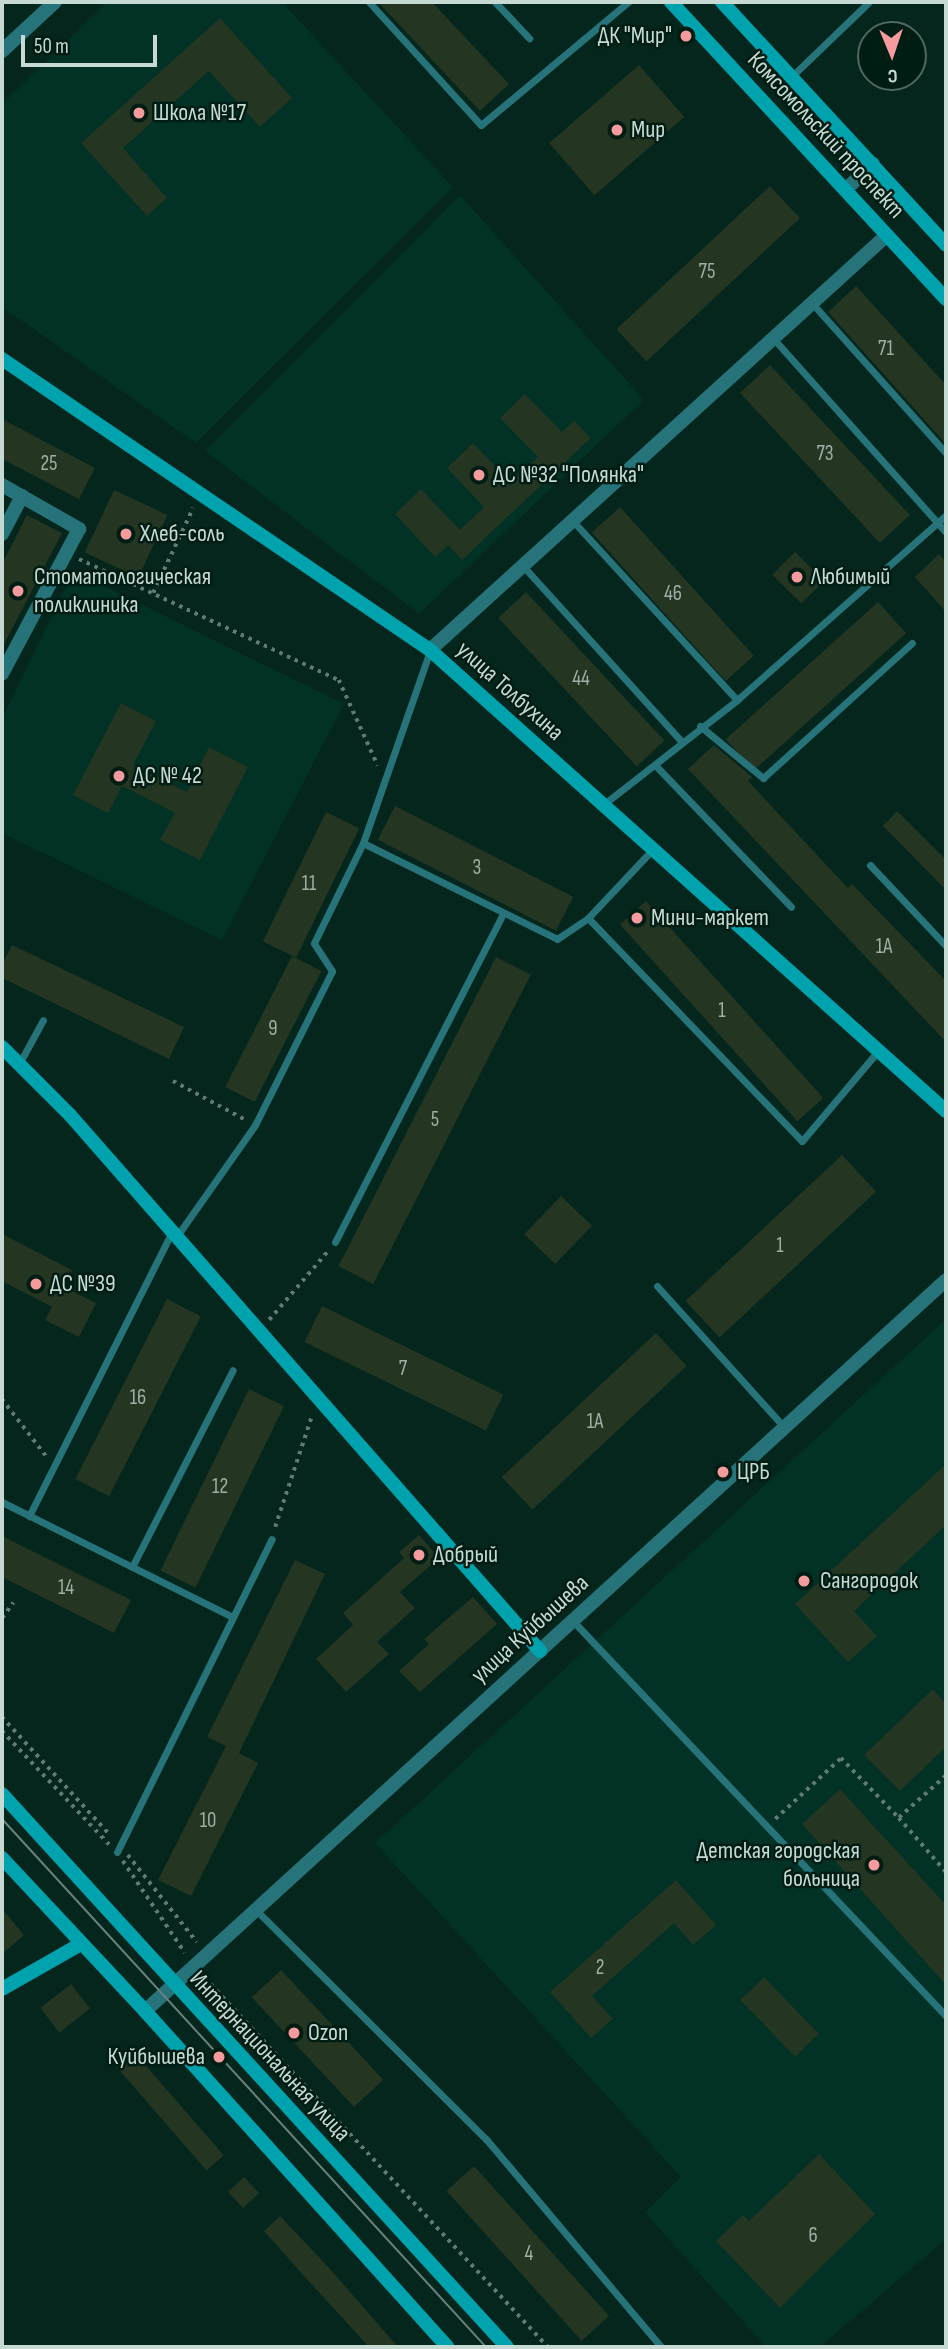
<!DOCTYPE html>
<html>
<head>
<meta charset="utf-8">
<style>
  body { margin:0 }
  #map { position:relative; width:948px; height:2349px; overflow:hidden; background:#04261d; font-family:"Sofia Sans Condensed",sans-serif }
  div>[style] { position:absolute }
  .built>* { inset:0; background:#023126 }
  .building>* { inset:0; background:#243521; transform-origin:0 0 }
  .path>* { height:3.5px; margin-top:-1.75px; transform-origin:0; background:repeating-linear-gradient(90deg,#607b73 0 3.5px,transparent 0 8.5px) }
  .lane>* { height:7px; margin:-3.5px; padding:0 3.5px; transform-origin:3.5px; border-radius:3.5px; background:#27737a }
  .street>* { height:14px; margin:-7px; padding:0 7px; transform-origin:7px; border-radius:7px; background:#27737a }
  .secondary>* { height:14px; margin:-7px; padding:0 7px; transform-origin:7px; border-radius:7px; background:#00a3ad }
  .tram>* { height:2px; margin:-1px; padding:0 1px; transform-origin:1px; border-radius:1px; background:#69827b }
  .dots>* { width:19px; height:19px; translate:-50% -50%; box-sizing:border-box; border:4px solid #001d14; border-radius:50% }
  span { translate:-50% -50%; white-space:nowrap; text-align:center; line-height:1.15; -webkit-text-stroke:5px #001d14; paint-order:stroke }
  .number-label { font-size:21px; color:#9eb0a6 }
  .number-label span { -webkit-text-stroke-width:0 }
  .poi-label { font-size:24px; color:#c7d9d3 }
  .right { translate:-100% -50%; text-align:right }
  .left { translate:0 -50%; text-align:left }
  .street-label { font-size:24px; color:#c7d9d3 }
  .frame { position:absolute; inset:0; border:4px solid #c7d9d3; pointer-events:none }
  .north { position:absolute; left:857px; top:21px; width:70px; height:70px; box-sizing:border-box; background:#001d14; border:2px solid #506860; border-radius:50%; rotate:178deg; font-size:19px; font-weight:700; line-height:28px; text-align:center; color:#c7d9d3 }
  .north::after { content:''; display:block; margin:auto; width:24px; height:32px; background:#f59b9e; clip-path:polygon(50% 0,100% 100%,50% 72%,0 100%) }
  .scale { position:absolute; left:21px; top:35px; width:136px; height:32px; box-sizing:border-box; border:4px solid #c7d9d3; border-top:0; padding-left:9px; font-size:21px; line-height:24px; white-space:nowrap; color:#c7d9d3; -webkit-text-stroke:5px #001d14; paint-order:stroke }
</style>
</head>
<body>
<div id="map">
  <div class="built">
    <i style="clip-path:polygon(107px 2px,282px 2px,453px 187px,196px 443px,2px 307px,2px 104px)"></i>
    <i style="clip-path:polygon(460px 195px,644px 400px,419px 614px,205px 451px)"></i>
    <i style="clip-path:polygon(74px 571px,344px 704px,222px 940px,2px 833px,2px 718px)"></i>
    <i style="clip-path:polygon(946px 1319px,946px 2239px,820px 2347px,766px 2347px,645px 2213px,681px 2177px,375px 1843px)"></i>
  </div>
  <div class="building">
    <i style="clip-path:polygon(378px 2px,432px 2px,509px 84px,480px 111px)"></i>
    <i style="clip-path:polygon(220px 18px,292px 98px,260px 127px,209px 71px,123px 148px,167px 198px,147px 216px,81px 143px)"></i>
    <i style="left:639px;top:65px;width:69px;height:119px;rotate:49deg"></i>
    <i style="left:770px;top:186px;width:44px;height:210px;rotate:47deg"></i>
    <i style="clip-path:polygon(856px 286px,946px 385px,946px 444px,828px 312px)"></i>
    <i style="left:770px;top:365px;width:205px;height:41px;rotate:47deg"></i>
    <i style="clip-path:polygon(525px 394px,562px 432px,574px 421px,591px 438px,462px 560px,448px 545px,435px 557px,395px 514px,421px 489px,460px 530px,484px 507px,447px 468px,473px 443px,511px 483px,538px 457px,500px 418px)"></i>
    <i style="clip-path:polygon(2px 419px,95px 468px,79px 499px,2px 459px)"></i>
    <i style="left:114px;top:490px;width:59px;height:69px;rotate:25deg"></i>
    <i style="left:620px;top:507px;width:200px;height:38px;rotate:48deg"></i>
    <i style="clip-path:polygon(27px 515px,62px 533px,2px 648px,2px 564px)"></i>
    <i style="left:795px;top:552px;width:41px;height:32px;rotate:45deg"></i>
    <i style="clip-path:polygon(939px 554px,946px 562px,946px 612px,915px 577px)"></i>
    <i style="left:526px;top:592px;width:203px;height:38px;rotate:47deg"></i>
    <i style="left:878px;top:602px;width:42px;height:205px;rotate:48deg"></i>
    <i style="clip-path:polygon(121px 703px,156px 721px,133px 765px,187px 792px,209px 747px,248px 767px,200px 860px,160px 840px,175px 813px,122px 786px,108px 813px,73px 795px)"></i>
    <i style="clip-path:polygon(714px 745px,752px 777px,748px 781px,848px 888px,852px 884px,946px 981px,946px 1042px,688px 769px)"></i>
    <i style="left:395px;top:806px;width:200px;height:38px;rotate:27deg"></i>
    <i style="clip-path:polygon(897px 811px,946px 860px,946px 890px,883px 826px)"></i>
    <i style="left:326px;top:812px;width:37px;height:144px;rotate:26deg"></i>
    <i style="left:646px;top:901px;width:265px;height:35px;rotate:48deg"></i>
    <i style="clip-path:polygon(12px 945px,184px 1027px,169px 1059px,2px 978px,2px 965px)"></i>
    <i style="left:292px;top:956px;width:33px;height:147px;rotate:27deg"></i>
    <i style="left:496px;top:957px;width:39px;height:347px;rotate:27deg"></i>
    <i style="left:842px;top:1155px;width:50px;height:214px;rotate:47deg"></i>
    <i style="left:561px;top:1196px;width:43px;height:53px;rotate:44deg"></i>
    <i style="clip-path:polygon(2px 1234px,72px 1270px,64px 1287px,96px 1303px,79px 1337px,45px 1320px,52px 1307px,2px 1281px)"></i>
    <i style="left:167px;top:1299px;width:38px;height:202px;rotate:27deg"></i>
    <i style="left:322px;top:1306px;width:202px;height:40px;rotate:26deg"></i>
    <i style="left:656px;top:1333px;width:45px;height:211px;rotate:47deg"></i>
    <i style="left:249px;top:1389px;width:39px;height:202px;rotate:26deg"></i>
    <i style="clip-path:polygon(946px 1464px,946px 1525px,854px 1611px,877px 1636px,848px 1662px,795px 1604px)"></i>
    <i style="clip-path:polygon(419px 1535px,439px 1558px,400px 1592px,415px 1608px,377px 1642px,389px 1654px,346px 1692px,316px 1659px,353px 1625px,343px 1613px,404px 1558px,399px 1552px)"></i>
    <i style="clip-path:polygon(2px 1536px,131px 1600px,114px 1633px,2px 1577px)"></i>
    <i style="clip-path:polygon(295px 1560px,325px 1574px,239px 1753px,258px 1763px,191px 1896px,158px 1880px,226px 1746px,207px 1737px)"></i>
    <i style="clip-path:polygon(473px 1597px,497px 1624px,420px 1692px,399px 1671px,429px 1644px,424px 1639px)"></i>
    <i style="clip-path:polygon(933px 1689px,946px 1704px,946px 1747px,900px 1791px,864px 1755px)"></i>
    <i style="clip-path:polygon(840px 1789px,946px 1905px,946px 1985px,802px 1824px)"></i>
    <i style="clip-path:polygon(676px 1880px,716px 1925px,693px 1945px,674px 1923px,592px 1996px,613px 2019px,591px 2038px,550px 1992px)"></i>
    <i style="clip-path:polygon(2px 1909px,24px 1935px,2px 1954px)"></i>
    <i style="left:281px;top:1970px;width:150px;height:40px;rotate:47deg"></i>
    <i style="left:764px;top:1977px;width:79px;height:33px;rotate:46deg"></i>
    <i style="left:71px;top:1984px;width:31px;height:39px;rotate:52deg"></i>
    <i style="left:134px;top:2052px;width:137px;height:23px;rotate:49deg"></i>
    <i style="clip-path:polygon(819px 2154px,875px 2214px,780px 2308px,716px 2241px,743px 2215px,749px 2221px)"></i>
    <i style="left:474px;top:2166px;width:202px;height:37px;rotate:48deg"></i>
    <i style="left:244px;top:2177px;width:22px;height:22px;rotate:47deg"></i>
    <i style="clip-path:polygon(280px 2216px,331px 2270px,398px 2347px,369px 2347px,304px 2276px,264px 2231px)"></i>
  </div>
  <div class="path">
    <i style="left:79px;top:559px;width:287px;rotate:25deg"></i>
    <i style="left:339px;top:680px;width:94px;rotate:65.6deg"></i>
    <i style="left:153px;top:593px;width:94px;rotate:-64.8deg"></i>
    <i style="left:173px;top:1081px;width:81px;rotate:28.2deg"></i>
    <i style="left:269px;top:1320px;width:89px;rotate:-49.5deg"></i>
    <i style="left:2px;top:1399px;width:72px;rotate:52.3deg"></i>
    <i style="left:275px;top:1527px;width:118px;rotate:-71.7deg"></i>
    <i style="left:2px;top:1618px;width:19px;rotate:-54deg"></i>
    <i style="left:2px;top:1717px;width:161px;rotate:47.5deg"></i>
    <i style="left:2px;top:1731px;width:156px;rotate:46.6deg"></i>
    <i style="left:946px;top:1776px;width:63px;rotate:138.2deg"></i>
    <i style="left:899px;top:1818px;width:72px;rotate:49deg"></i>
    <i style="left:775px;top:1819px;width:90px;rotate:-42.7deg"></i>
    <i style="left:841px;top:1758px;width:83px;rotate:46deg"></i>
    <i style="left:128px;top:1855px;width:111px;rotate:51.6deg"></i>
    <i style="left:123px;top:1861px;width:111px;rotate:56deg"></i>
    <i style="left:205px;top:1978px;width:504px;rotate:47.09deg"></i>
  </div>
  <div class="lane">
    <i style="left:369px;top:2px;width:166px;rotate:47.7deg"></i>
    <i style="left:481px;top:125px;width:192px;rotate:-39.9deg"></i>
    <i style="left:495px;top:2px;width:50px;rotate:46.6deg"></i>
    <i style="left:791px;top:77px;width:108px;rotate:-43.9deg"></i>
    <i style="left:811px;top:302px;width:203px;rotate:48.2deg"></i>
    <i style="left:772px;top:337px;width:261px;rotate:48.3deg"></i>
    <i style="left:572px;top:520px;width:244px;rotate:47.5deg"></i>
    <i style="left:523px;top:566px;width:237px;rotate:47.9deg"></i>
    <i style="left:700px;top:726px;width:82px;rotate:39.5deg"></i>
    <i style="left:763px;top:778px;width:201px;rotate:-42.2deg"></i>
    <i style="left:656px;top:766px;width:195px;rotate:46.2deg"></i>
    <i style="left:604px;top:804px;width:169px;rotate:-38deg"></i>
    <i style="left:737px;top:700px;width:279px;rotate:-41.5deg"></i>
    <i style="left:363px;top:843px;width:216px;rotate:26.3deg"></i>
    <i style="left:557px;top:939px;width:37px;rotate:-34deg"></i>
    <i style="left:653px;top:849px;width:95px;rotate:133.3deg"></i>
    <i style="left:588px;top:918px;width:309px;rotate:46.2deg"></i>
    <i style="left:802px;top:1141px;width:118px;rotate:-49.8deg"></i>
    <i style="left:870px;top:865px;width:111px;rotate:46.8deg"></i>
    <i style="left:19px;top:1064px;width:50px;rotate:-61.4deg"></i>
    <i style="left:177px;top:1236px;width:136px;rotate:-54.9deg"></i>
    <i style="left:255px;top:1125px;width:172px;rotate:-63.4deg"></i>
    <i style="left:332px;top:971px;width:33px;rotate:-123deg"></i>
    <i style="left:314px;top:943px;width:111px;rotate:-63.9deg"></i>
    <i style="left:363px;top:843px;width:203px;rotate:-70.8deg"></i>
    <i style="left:335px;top:1242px;width:369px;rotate:-62.9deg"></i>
    <i style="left:657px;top:1286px;width:191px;rotate:48deg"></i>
    <i style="left:2px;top:1502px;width:258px;rotate:26.5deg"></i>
    <i style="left:29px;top:1516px;width:318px;rotate:-63.3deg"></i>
    <i style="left:132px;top:1567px;width:221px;rotate:-62.9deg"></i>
    <i style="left:573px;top:1621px;width:543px;rotate:46.64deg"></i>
    <i style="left:117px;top:1852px;width:349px;rotate:-63.7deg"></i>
    <i style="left:256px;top:1910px;width:325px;rotate:44.9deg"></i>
    <i style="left:486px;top:2139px;width:272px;rotate:49.9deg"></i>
  </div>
  <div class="street">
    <i style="left:2px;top:51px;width:72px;rotate:-42.8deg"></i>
    <i style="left:846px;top:189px;width:37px;rotate:-43deg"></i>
    <i style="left:2px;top:485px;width:89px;rotate:29.7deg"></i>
    <i style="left:79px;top:529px;width:164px;rotate:118deg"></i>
    <i style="left:2px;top:534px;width:43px;rotate:-62.2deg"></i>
    <i style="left:430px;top:650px;width:617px;rotate:-42.24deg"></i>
    <i style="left:145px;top:2011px;width:1084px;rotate:-42.38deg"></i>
  </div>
  <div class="secondary">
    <i style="left:671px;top:2px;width:405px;rotate:47.2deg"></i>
    <i style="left:722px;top:2px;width:330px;rotate:47.3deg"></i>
    <i style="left:2px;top:359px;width:518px;rotate:34.21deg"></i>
    <i style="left:430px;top:650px;width:692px;rotate:41.78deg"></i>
    <i style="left:2px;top:1047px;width:96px;rotate:45deg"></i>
    <i style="left:70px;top:1115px;width:713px;rotate:48.75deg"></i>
    <i style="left:2px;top:1794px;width:749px;rotate:47.6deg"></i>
    <i style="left:2px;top:1858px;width:209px;rotate:46.9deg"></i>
    <i style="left:145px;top:2011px;width:452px;rotate:48deg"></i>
    <i style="left:2px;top:1989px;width:91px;rotate:-29.7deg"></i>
  </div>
  <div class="tram">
    <i style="left:2px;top:1819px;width:716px;rotate:47.49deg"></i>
  </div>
  <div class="dots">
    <i style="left:686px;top:36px;background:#f59b9e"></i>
    <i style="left:139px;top:113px;background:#f59b9e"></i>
    <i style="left:617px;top:130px;background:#f59b9e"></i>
    <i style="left:479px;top:475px;background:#f59b9e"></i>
    <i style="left:126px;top:534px;background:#f59b9e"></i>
    <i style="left:797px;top:577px;background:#f59b9e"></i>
    <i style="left:18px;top:591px;background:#f59b9e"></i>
    <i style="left:119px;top:776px;background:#f59b9e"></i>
    <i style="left:637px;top:918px;background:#f59b9e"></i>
    <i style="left:36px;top:1284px;background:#f59b9e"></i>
    <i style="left:723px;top:1472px;background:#f59b9e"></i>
    <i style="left:419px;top:1555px;background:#f59b9e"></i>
    <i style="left:804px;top:1581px;background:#f59b9e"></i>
    <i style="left:874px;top:1865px;background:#f59b9e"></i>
    <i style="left:294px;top:2033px;background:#f59b9e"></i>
    <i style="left:219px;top:2057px;background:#f59b9e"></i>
  </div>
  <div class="number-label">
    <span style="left:707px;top:272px">75</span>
    <span style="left:886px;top:349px">71</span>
    <span style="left:825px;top:454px">73</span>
    <span style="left:49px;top:464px">25</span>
    <span style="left:673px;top:594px">46</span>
    <span style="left:581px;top:679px">44</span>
    <span style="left:477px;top:868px">3</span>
    <span style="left:309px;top:884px">11</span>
    <span style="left:884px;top:947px">1А</span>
    <span style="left:722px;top:1011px">1</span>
    <span style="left:273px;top:1029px">9</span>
    <span style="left:435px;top:1120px">5</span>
    <span style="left:780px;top:1246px">1</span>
    <span style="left:403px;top:1369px">7</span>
    <span style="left:138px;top:1398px">16</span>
    <span style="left:595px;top:1422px">1А</span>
    <span style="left:220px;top:1487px">12</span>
    <span style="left:66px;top:1588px">14</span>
    <span style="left:208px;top:1821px">10</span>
    <span style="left:600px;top:1968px">2</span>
    <span style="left:813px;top:2236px">6</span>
    <span style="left:529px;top:2254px">4</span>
  </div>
  <div class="poi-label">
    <span class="right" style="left:672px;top:36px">ДК "Мир"</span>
    <span class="left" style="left:153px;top:113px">Школа №17</span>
    <span class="left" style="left:631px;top:130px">Мир</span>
    <span class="left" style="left:493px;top:475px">ДС №32 "Полянка"</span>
    <span class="left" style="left:140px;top:534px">Хлеб-соль</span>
    <span class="left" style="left:34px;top:591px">Стоматологическая<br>поликлиника</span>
    <span class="left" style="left:811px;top:577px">Любимый</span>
    <span class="left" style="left:133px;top:776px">ДС № 42</span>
    <span class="left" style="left:651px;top:918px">Мини-маркет</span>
    <span class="left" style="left:50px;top:1284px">ДС №39</span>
    <span class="left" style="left:737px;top:1472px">ЦРБ</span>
    <span class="left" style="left:433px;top:1555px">Добрый</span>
    <span class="left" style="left:820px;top:1581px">Сангородок</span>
    <span class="right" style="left:860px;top:1865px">Детская городская<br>больница</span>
    <span class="left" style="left:308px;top:2033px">Ozon</span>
    <span class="right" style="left:205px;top:2057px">Куйбышева</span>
  </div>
  <div class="street-label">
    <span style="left:826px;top:135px;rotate:47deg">Комсомольский проспект</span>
    <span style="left:510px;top:691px;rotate:42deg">улица Толбухина</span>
    <span style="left:530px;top:1629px;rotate:-42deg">улица Куйбышева</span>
    <span style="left:270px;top:2056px;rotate:47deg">Интернациональная улица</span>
  </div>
  <div class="frame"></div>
  <div class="north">С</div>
  <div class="scale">50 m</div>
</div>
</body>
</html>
